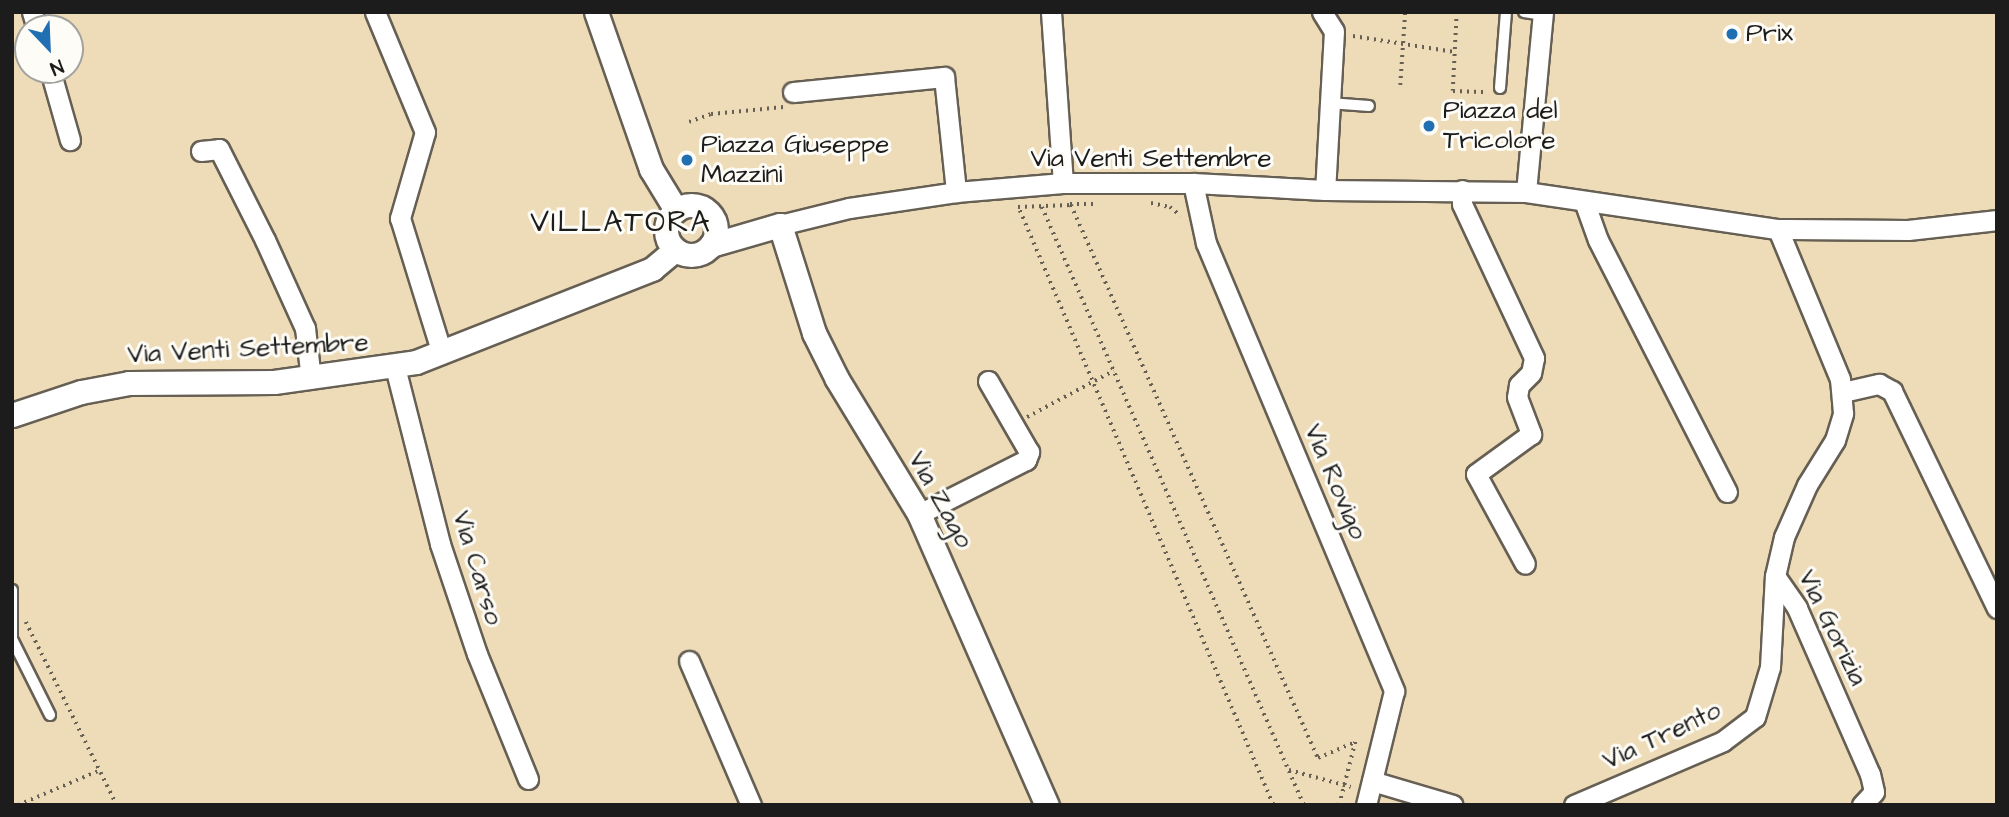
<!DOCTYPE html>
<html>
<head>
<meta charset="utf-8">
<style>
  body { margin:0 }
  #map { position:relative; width:2009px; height:817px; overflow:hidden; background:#eedcb9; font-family:"Architects Daughter",sans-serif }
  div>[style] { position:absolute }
  .path>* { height:3.5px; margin-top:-1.75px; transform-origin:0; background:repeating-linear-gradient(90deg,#665f53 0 2px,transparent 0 7px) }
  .roads { filter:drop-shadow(2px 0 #665f53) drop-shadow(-2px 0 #665f53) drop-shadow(0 2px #665f53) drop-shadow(0 -2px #665f53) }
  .service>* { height:10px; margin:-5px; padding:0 5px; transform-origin:5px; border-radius:5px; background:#fff }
  .minor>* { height:19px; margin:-9.5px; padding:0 9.5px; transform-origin:9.5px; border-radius:9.5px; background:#fff }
  .tertiary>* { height:23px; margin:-11.5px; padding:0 11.5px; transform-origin:11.5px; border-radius:11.5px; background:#fff }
  .tertiary>.ring { margin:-11.5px; padding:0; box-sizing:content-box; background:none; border:23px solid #fff; border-radius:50% }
  .dots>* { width:19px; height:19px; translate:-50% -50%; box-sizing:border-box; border:4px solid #fdfcf7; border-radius:50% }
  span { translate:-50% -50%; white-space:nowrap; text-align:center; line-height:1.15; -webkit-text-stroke:6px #fdfcf7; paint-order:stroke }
  .poi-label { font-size:26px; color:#1c1c1c }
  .left { translate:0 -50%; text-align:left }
  .street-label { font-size:26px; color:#1c1c1c }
  .quarter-label { font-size:30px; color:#1c1c1c; letter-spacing:2px }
  .frame { position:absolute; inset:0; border:14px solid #1c1c1c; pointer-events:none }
  .north { position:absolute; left:14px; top:14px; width:70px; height:70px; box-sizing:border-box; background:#fdfcf7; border:2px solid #a3a29f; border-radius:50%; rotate:157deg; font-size:19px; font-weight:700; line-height:28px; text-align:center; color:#1c1c1c }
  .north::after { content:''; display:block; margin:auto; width:24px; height:32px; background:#1f6fb2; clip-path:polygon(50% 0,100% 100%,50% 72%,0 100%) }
</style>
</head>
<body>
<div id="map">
  <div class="path">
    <i style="left:1457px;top:12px;width:79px;rotate:92.9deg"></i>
    <i style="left:1453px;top:91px;width:35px;rotate:2deg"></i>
    <i style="left:1353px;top:36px;width:103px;rotate:8.9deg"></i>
    <i style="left:1400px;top:85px;width:73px;rotate:-86.1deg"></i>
    <i style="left:689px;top:122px;width:23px;rotate:-20deg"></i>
    <i style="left:711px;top:114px;width:73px;rotate:-5.5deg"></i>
    <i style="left:1151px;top:203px;width:19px;rotate:12deg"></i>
    <i style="left:1170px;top:207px;width:14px;rotate:39deg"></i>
    <i style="left:1070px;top:204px;width:27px"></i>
    <i style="left:1042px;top:207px;width:653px;rotate:66.34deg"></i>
    <i style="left:1027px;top:417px;width:98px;rotate:-28.1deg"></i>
    <i style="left:26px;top:622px;width:204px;rotate:63.6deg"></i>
    <i style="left:1289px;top:770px;width:64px;rotate:15.3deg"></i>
    <i style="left:18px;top:805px;width:87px;rotate:-23deg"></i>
    <i style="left:1273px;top:805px;width:650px;rotate:-113.09deg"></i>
    <i style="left:1018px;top:207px;width:53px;rotate:-2.2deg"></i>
    <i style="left:1071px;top:205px;width:606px;rotate:65.93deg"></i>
    <i style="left:1318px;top:758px;width:40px;rotate:-23.4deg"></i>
    <i style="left:1339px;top:805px;width:65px;rotate:-75.7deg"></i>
  </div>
  <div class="roads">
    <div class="service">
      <i style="left:1524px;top:12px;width:18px;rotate:9deg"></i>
      <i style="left:1500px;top:88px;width:76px;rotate:-85.5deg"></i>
      <i style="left:1329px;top:103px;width:40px;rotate:4.3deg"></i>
      <i style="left:12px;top:590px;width:47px;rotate:90deg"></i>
      <i style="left:12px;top:639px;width:85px;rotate:63.4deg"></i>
    </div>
    <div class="minor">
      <i style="left:32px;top:12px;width:17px;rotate:73deg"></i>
      <i style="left:375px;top:12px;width:130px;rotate:67.4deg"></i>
      <i style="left:425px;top:132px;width:90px;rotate:106.2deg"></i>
      <i style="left:400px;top:218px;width:142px;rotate:72.8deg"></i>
      <i style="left:1051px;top:12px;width:171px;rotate:86deg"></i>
      <i style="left:1322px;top:12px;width:22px;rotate:58deg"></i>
      <i style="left:1334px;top:31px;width:159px;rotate:93.2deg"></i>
      <i style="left:50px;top:70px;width:73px;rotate:74.1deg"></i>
      <i style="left:793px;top:92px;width:152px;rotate:-5.7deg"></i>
      <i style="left:944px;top:77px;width:116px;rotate:84deg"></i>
      <i style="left:201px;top:151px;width:18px;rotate:-6deg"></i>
      <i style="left:219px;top:149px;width:102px;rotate:63.2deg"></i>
      <i style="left:265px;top:240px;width:97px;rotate:65.6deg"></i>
      <i style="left:305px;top:328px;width:51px;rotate:83.3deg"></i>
      <i style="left:1193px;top:183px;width:61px;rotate:77.8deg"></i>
      <i style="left:1206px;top:243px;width:486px;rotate:67.2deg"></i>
      <i style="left:1394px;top:691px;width:117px;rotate:103.8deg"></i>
      <i style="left:1462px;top:190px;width:14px;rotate:90deg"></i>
      <i style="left:1462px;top:204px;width:170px;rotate:64.9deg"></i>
      <i style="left:1534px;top:358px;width:15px;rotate:101deg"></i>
      <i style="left:1531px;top:373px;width:17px;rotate:135deg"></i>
      <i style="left:1519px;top:385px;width:12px;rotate:99deg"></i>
      <i style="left:1517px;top:397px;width:40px;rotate:69deg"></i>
      <i style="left:1531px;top:434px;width:68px;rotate:144deg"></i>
      <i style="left:1476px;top:474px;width:102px;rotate:61.4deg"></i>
      <i style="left:1526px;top:192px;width:181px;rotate:-84.6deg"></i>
      <i style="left:1584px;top:201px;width:41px;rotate:70.3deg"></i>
      <i style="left:1598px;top:240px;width:283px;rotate:62.9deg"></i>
      <i style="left:780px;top:225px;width:71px;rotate:-13.8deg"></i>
      <i style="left:849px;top:208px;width:108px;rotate:-8.5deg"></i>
      <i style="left:956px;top:192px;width:107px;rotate:-4.8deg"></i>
      <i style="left:1063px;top:183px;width:130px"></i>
      <i style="left:1193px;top:183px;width:132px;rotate:3deg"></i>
      <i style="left:1325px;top:190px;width:201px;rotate:0.6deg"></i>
      <i style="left:1526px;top:192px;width:255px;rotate:8.4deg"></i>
      <i style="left:1778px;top:229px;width:130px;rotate:0.4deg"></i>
      <i style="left:1908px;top:230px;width:90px;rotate:-6.4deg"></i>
      <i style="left:395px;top:367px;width:183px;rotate:75.7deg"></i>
      <i style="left:440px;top:544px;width:116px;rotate:71.4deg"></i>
      <i style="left:477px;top:654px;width:135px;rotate:67.8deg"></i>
      <i style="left:1843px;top:392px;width:37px;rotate:-13deg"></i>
      <i style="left:1879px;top:384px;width:15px;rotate:28deg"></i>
      <i style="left:1892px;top:391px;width:241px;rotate:64.2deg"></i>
      <i style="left:919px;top:514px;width:120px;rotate:-26.8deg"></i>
      <i style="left:1026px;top:460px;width:9px;rotate:-69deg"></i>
      <i style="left:1029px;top:452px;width:82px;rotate:-120deg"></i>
      <i style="left:1775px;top:576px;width:39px;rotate:55deg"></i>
      <i style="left:1797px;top:608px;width:181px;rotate:66.3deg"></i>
      <i style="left:1870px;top:774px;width:18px;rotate:77deg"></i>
      <i style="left:1874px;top:792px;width:18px;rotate:133deg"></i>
      <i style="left:689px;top:661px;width:157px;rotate:66.7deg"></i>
      <i style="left:1372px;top:781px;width:84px;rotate:16.5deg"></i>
      <i style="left:1574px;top:805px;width:162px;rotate:-23.2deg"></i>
      <i style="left:1723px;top:741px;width:40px;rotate:-37deg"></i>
      <i style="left:1755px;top:717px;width:52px;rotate:-73.3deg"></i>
      <i style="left:1770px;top:667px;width:91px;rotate:-86.9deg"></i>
      <i style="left:1775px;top:576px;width:40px;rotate:-77deg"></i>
      <i style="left:1784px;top:537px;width:57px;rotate:-66.1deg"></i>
      <i style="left:1807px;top:485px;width:53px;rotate:-58.1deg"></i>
      <i style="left:1835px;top:440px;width:28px;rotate:-73deg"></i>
      <i style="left:1843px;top:413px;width:34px;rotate:-95deg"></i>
      <i style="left:1840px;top:379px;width:162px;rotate:-112.5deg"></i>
    </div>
    <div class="tertiary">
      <i style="left:596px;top:12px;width:166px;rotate:70.7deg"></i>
      <i style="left:651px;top:169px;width:48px;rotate:58.6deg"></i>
      <i class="ring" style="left:666px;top:205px;width:27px;height:27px"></i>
      <i style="left:780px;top:225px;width:113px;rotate:72.5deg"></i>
      <i style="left:814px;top:333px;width:51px;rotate:63.4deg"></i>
      <i style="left:837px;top:379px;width:158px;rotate:58.7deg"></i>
      <i style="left:919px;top:514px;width:318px;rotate:66.3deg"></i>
      <i style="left:711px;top:245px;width:72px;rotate:-16.2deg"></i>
      <i style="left:12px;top:415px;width:73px;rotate:-18.4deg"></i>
      <i style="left:81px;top:392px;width:49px;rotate:-10.6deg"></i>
      <i style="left:129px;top:383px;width:145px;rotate:-0.4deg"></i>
      <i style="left:274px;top:382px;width:143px;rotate:-8deg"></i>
      <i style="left:416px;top:362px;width:254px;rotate:-21.5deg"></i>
      <i style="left:652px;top:269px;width:30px;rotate:-40deg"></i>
    </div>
  </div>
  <div class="dots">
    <i style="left:1732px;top:34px;background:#1f6fb2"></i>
    <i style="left:1429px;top:126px;background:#1f6fb2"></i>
    <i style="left:687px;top:160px;background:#1f6fb2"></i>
  </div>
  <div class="poi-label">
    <span class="left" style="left:1746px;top:34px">Prix</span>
    <span class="left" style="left:1443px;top:126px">Piazza del<br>Tricolore</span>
    <span class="left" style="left:701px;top:160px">Piazza Giuseppe<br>Mazzini</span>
  </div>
  <div class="street-label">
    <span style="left:1151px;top:159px">Via Venti Settembre</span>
    <span style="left:248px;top:349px;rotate:-3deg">Via Venti Settembre</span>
    <span style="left:1335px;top:482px;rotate:67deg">Via Rovigo</span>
    <span style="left:940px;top:500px;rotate:61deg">Via Zago</span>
    <span style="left:477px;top:568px;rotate:73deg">Via Carso</span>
    <span style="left:1832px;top:628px;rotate:64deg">Via Gorizia</span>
    <span style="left:1662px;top:736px;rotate:-25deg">Via Trento</span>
  </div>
  <div class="quarter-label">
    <span style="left:621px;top:222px">VILLATORA</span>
  </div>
  <div class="frame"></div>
  <div class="north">N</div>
</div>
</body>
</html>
